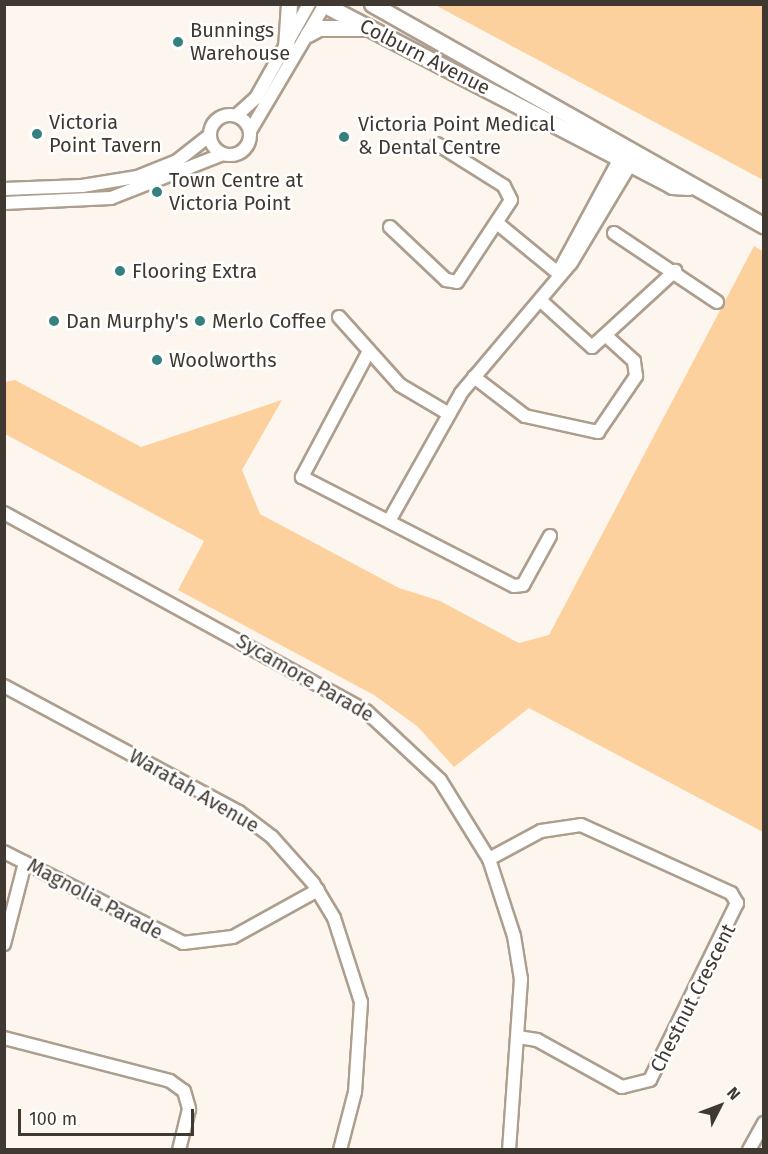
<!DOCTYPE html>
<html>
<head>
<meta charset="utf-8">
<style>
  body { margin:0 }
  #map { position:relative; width:768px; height:1154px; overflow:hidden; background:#fdf6ef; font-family:"Fira Sans",sans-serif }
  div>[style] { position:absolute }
  .green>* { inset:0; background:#fdd19e }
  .roads { filter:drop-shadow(2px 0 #ad9e8d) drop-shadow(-2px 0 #ad9e8d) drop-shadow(0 2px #ad9e8d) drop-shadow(0 -2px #ad9e8d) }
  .minor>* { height:12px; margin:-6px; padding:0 6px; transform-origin:6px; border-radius:6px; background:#fff }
  .minor>.ring { margin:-6px; padding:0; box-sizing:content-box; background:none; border:12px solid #fff; border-radius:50% }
  .major>* { height:15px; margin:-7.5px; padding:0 7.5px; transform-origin:7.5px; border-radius:7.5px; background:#fff }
  .dots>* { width:16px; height:16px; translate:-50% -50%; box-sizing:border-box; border:3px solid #fff; border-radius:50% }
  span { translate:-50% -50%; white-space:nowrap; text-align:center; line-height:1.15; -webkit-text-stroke:5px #fff; paint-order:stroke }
  .poi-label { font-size:20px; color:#403932 }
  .left { translate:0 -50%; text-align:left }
  .street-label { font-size:20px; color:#403932 }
  .frame { position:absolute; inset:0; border:6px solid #403932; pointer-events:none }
  .north { position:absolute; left:690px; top:1076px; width:60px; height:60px; -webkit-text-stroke:4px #fff; paint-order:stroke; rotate:48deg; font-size:16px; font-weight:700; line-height:24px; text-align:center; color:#403932 }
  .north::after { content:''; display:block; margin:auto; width:21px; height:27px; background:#403932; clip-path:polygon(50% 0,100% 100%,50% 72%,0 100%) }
  .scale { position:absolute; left:18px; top:1109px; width:176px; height:27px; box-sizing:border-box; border:3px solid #403932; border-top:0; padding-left:8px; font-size:18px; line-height:21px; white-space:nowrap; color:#403932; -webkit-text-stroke:4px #fff; paint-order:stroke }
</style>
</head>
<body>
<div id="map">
  <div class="green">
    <i style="clip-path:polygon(435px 5px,763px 5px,763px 180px,724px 159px)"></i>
    <i style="clip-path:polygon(754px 246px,764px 252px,763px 832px,529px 708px,454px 767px,417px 726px,374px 695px,178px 590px,204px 541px,5px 434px,5px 382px,15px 380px,141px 447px,282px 400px,242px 470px,260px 514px,399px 588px,440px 601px,519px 643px,549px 635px)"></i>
  </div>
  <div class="roads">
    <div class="minor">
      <i class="ring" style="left:210px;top:115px;width:28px;height:28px"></i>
      <i style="left:237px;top:115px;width:25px;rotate:-42deg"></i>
      <i style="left:256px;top:98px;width:108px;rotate:-60.6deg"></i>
      <i style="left:250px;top:131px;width:147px;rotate:-59.4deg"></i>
      <i style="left:4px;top:189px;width:78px;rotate:-2.2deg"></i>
      <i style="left:82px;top:186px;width:56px;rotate:-9.3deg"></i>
      <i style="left:137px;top:177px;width:43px;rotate:-21.8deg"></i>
      <i style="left:177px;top:161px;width:42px;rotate:-38.2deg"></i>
      <i style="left:4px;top:203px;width:107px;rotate:-2.7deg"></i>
      <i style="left:111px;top:198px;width:120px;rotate:-21.4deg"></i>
      <i style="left:497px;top:223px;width:79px;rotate:39.3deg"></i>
      <i style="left:390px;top:227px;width:77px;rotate:43.4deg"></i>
      <i style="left:446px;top:280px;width:11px;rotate:10deg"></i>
      <i style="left:457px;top:282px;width:98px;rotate:-56.6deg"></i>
      <i style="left:511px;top:200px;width:16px;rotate:-117deg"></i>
      <i style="left:504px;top:186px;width:79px;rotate:-147.9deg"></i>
      <i style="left:614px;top:233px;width:124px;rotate:33.8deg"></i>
      <i style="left:558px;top:273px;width:136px;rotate:-61.6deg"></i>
      <i style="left:540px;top:300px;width:70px;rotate:42.1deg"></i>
      <i style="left:592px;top:347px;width:113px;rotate:-42.5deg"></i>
      <i style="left:339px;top:317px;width:91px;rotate:48.1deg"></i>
      <i style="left:400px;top:385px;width:57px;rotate:30.6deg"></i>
      <i style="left:369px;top:351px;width:143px;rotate:118deg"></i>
      <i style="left:302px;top:477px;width:238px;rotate:27.2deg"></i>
      <i style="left:514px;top:586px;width:9px;rotate:-6deg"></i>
      <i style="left:523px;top:585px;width:56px;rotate:-61.1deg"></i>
      <i style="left:474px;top:377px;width:64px;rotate:37.4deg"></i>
      <i style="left:525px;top:416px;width:75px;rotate:12.4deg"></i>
      <i style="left:598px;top:432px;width:68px;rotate:-55.8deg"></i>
      <i style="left:636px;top:376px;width:15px;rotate:-98deg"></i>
      <i style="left:634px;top:361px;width:36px;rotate:-138deg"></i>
      <i style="left:4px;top:513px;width:413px;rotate:28.7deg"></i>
      <i style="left:366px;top:711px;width:101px;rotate:43deg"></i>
      <i style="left:440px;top:780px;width:93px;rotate:58.2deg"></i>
      <i style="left:489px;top:859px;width:81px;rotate:72deg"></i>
      <i style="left:514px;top:936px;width:44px;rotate:80.8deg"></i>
      <i style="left:521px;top:979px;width:171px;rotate:94deg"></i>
      <i style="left:389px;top:521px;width:147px;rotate:-60.6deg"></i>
      <i style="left:461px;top:393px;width:170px;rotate:-49.8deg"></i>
      <i style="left:571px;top:263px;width:122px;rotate:-59deg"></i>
      <i style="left:4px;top:686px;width:267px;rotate:28.2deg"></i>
      <i style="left:239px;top:812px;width:41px;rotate:37.1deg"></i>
      <i style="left:272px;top:837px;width:62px;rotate:48.3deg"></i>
      <i style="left:313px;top:883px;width:41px;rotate:59deg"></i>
      <i style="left:334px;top:918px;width:88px;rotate:72.2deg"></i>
      <i style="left:361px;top:1002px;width:90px;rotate:93.8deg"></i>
      <i style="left:355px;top:1092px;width:60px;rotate:104.5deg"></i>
      <i style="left:4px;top:852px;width:201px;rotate:26.9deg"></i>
      <i style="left:183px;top:943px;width:50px;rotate:-6.8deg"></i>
      <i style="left:233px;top:937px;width:97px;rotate:-28.9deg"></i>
      <i style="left:489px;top:859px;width:59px;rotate:-28.3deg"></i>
      <i style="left:541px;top:831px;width:40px;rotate:-8.5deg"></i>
      <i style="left:581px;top:825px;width:165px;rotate:24.4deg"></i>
      <i style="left:731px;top:893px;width:12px;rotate:59deg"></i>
      <i style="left:737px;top:903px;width:197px;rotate:116.2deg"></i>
      <i style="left:650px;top:1080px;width:29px;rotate:166deg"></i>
      <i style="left:622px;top:1087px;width:97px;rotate:-151.1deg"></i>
      <i style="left:537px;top:1040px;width:18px;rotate:-171deg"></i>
      <i style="left:4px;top:944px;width:84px;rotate:-75.5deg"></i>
      <i style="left:4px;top:1038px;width:171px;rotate:14.5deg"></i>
      <i style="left:170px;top:1081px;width:17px;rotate:36deg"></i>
      <i style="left:184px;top:1091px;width:19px;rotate:74deg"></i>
      <i style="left:189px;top:1109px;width:42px;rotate:103.7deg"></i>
      <i style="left:749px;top:1150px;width:31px;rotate:-61deg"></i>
    </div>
    <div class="major">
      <i style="left:323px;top:4px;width:394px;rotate:27.5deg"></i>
      <i style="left:672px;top:186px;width:16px;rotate:4deg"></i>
      <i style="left:372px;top:4px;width:450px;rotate:29.5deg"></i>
      <i style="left:308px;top:34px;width:13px;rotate:-29deg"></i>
      <i style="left:319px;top:28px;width:47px"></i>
      <i style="left:286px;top:48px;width:44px;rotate:-86.1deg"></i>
    </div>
  </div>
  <div class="dots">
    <i style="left:178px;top:42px;background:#378080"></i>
    <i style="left:37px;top:134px;background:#378080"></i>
    <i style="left:344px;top:137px;background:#378080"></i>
    <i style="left:157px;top:192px;background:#378080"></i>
    <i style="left:120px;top:271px;background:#378080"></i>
    <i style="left:54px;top:321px;background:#378080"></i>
    <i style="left:200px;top:321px;background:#378080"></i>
    <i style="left:157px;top:360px;background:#378080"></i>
  </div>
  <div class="poi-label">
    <span class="left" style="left:190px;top:42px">Bunnings<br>Warehouse</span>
    <span class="left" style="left:49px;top:134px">Victoria<br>Point Tavern</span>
    <span class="left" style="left:358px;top:136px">Victoria Point Medical<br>&amp; Dental Centre</span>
    <span class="left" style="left:169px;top:192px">Town Centre at<br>Victoria Point</span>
    <span class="left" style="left:132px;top:271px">Flooring Extra</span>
    <span class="left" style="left:66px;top:321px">Dan Murphy's</span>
    <span class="left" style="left:212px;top:321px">Merlo Coffee</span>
    <span class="left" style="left:169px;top:360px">Woolworths</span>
  </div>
  <div class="street-label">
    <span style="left:425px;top:57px;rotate:27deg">Colburn Avenue</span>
    <span style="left:305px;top:678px;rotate:30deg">Sycamore Parade</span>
    <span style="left:194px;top:791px;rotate:30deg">Waratah Avenue</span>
    <span style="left:95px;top:899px;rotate:28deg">Magnolia Parade</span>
    <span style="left:693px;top:998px;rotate:-63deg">Chestnut Crescent</span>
  </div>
  <div class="frame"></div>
  <div class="north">N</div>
  <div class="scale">100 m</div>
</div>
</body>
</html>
